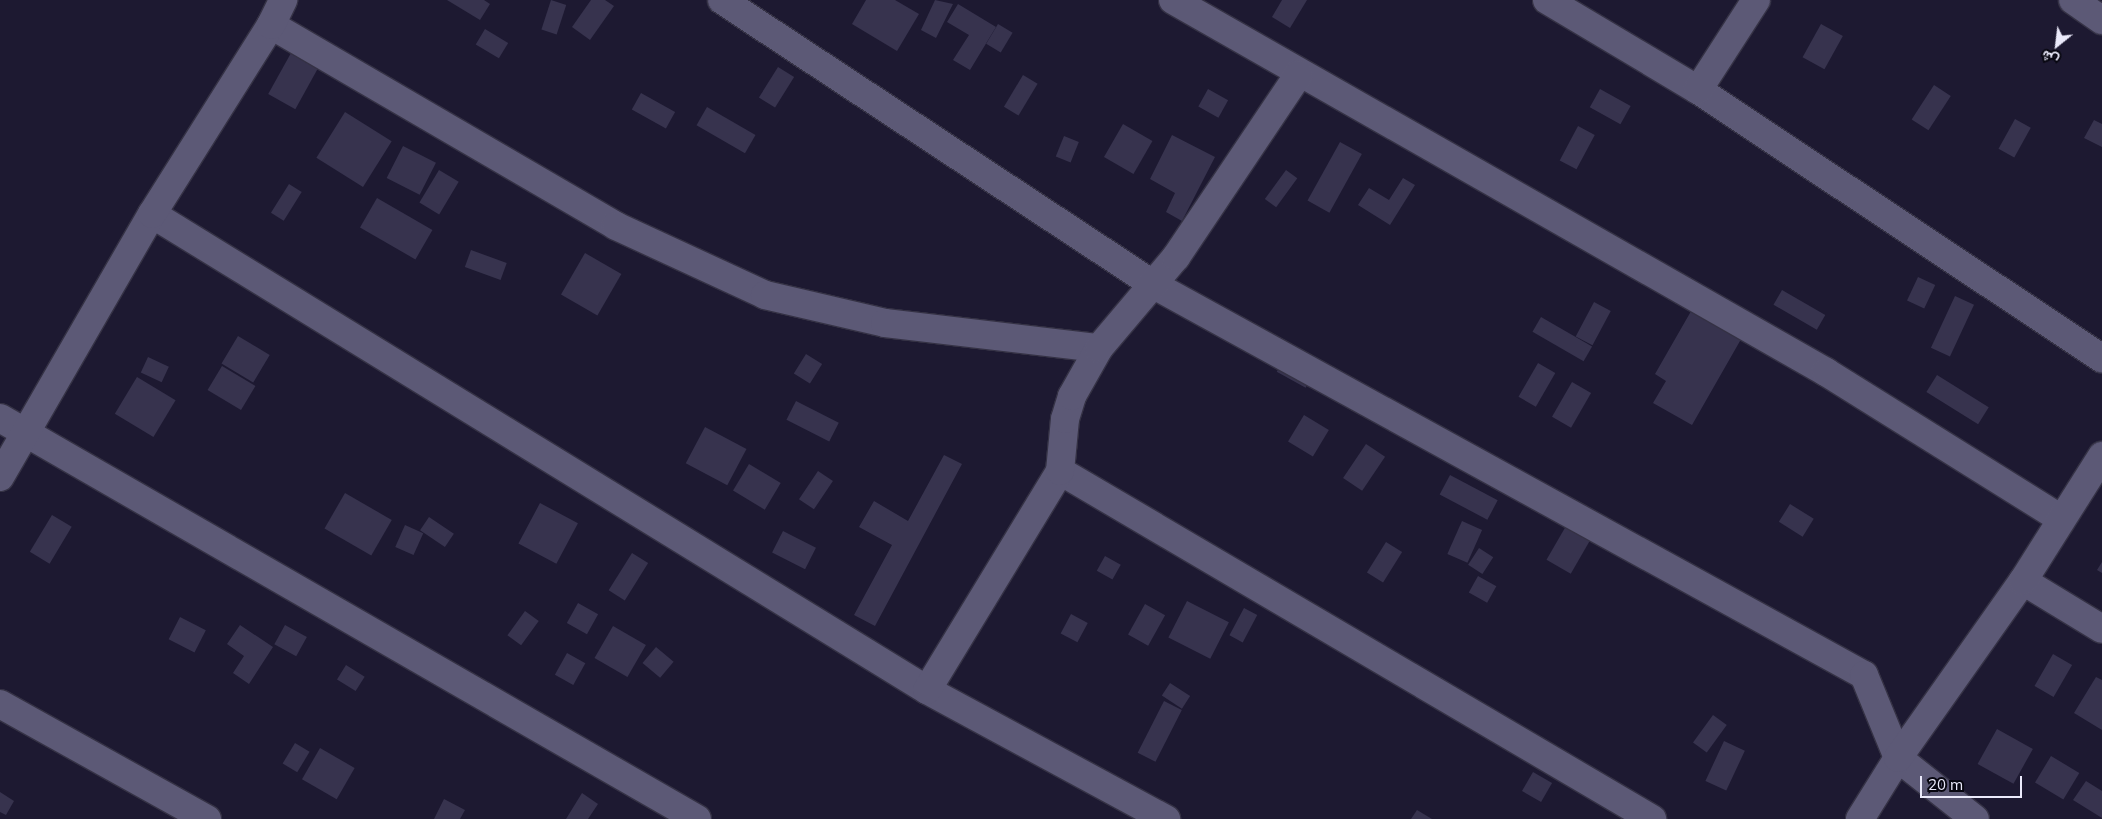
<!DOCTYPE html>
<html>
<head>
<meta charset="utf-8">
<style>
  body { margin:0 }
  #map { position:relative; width:2102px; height:819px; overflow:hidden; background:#1d1931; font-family:Mulish,Vazirmatn,sans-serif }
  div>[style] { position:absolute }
  .building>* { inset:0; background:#37334e; transform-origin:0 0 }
  .roads { filter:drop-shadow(1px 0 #353245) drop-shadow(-1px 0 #353245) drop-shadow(0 1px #353245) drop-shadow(0 -1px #353245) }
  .street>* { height:28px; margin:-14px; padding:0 14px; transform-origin:14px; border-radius:14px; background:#5c5976 }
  span { translate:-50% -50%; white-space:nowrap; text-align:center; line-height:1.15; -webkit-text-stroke:4px #070610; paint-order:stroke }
  .north { position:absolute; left:2032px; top:20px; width:50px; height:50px; -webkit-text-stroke:4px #070610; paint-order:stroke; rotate:209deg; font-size:14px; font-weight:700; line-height:20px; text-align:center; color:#ebeafb }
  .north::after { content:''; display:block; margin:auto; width:18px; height:22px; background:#ebeafb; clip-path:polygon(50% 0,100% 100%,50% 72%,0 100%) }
  .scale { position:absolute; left:1920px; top:776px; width:102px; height:22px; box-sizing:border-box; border:2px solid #ebeafb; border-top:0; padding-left:6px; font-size:15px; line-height:18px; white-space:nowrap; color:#ebeafb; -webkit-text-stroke:4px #070610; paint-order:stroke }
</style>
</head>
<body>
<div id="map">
  <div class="building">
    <i style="clip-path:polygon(447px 0,484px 0,490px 4px,480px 20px)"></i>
    <i style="left:551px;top:0;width:16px;height:31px;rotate:18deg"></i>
    <i style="clip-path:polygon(591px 0,605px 0,614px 6px,590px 40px,572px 27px)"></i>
    <i style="clip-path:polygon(866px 0,895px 0,919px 14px,897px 51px,852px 24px)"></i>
    <i style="clip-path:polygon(935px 0,953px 4px,936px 38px,921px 30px)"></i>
    <i style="clip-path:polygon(1282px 0,1307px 0,1290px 28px,1272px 17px)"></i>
    <i style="clip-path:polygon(958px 4px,996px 27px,970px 70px,953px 60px,969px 35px,947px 22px)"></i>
    <i style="left:998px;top:24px;width:17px;height:23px;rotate:31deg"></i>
    <i style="left:1821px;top:24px;width:25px;height:38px;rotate:29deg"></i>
    <i style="left:485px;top:29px;width:27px;height:18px;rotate:31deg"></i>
    <i style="left:291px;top:53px;width:31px;height:47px;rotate:29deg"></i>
    <i style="left:778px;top:67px;width:19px;height:36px;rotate:32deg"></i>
    <i style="left:1023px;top:75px;width:17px;height:37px;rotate:31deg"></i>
    <i style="left:1934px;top:85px;width:20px;height:41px;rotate:33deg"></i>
    <i style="left:1208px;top:89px;width:23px;height:20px;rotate:29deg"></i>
    <i style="left:1600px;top:89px;width:35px;height:21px;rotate:29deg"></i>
    <i style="left:641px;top:93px;width:39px;height:19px;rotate:29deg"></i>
    <i style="left:707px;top:107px;width:56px;height:21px;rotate:30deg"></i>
    <i style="left:345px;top:112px;width:55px;height:54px;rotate:32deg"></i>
    <i style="left:2015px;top:119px;width:18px;height:34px;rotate:29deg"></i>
    <i style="clip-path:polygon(2094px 120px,2102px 124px,2102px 147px,2084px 138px)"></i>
    <i style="left:1123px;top:124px;width:34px;height:38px;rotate:30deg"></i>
    <i style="left:1578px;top:126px;width:19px;height:39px;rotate:28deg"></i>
    <i style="clip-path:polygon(1172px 135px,1215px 157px,1182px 221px,1166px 212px,1175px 193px,1150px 179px)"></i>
    <i style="left:1064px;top:136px;width:16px;height:22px;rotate:22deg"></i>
    <i style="left:1340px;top:142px;width:25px;height:67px;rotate:29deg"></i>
    <i style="left:403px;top:146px;width:37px;height:36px;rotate:27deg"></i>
    <i style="left:439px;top:170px;width:23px;height:38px;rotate:31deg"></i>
    <i style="left:1286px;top:170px;width:14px;height:36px;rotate:36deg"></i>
    <i style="clip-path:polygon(1403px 178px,1415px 185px,1390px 225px,1358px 205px,1369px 188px,1389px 200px)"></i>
    <i style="left:289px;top:184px;width:15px;height:34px;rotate:32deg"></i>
    <i style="left:377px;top:198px;width:64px;height:34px;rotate:30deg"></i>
    <i style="left:471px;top:250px;width:38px;height:18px;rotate:20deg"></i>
    <i style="left:585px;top:253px;width:42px;height:48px;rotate:30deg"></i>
    <i style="left:1918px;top:277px;width:19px;height:26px;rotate:25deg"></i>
    <i style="left:1782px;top:290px;width:50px;height:17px;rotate:30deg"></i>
    <i style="left:1955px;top:296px;width:21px;height:57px;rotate:25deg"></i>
    <i style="left:1594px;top:302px;width:19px;height:39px;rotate:28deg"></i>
    <i style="clip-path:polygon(1694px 306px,1744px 334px,1692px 425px,1653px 403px,1666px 381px,1655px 374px)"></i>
    <i style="left:1541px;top:317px;width:59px;height:17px;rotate:30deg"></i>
    <i style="left:238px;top:336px;width:37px;height:32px;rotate:31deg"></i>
    <i style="left:806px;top:354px;width:19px;height:23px;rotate:32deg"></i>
    <i style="left:148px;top:357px;width:23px;height:17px;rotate:25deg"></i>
    <i style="left:1285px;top:357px;width:33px;height:17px;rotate:29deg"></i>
    <i style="left:1538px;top:363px;width:20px;height:39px;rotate:30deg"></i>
    <i style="left:222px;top:366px;width:39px;height:28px;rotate:31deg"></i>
    <i style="left:1937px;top:375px;width:61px;height:20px;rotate:32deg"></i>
    <i style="left:137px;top:377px;width:45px;height:43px;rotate:31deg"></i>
    <i style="left:1572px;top:382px;width:22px;height:40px;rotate:30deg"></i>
    <i style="left:796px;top:401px;width:48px;height:21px;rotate:27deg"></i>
    <i style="left:1304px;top:415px;width:29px;height:31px;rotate:31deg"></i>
    <i style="left:705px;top:427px;width:47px;height:41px;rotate:28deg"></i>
    <i style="left:1366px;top:444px;width:23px;height:41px;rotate:34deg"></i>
    <i style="clip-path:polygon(944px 455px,962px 464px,875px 626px,854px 615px,892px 545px,859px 527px,874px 501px,908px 521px)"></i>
    <i style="left:749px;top:464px;width:37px;height:31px;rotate:31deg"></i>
    <i style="left:818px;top:471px;width:18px;height:34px;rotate:34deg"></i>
    <i style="left:1450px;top:475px;width:54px;height:22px;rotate:28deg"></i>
    <i style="left:345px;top:493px;width:54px;height:41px;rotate:30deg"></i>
    <i style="left:540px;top:503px;width:43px;height:46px;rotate:28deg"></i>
    <i style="left:1790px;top:504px;width:28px;height:21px;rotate:32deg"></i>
    <i style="left:52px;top:515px;width:23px;height:43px;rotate:31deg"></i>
    <i style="left:429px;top:517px;width:30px;height:16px;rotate:34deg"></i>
    <i style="left:1462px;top:521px;width:22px;height:36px;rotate:24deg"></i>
    <i style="left:405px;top:525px;width:20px;height:24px;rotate:24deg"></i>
    <i style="left:1566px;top:526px;width:28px;height:39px;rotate:30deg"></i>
    <i style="left:783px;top:531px;width:37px;height:24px;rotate:27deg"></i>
    <i style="left:1386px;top:542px;width:19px;height:36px;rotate:32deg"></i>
    <i style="left:1479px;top:548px;width:17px;height:20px;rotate:33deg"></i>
    <i style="left:632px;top:553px;width:19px;height:44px;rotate:32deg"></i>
    <i style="left:1105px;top:556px;width:18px;height:17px;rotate:29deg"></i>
    <i style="clip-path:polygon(2102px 562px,2102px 573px,2097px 570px)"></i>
    <i style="left:1478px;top:576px;width:21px;height:19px;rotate:29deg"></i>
    <i style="left:1187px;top:601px;width:47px;height:41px;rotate:27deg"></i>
    <i style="left:578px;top:603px;width:23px;height:23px;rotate:29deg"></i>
    <i style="left:1145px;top:604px;width:23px;height:35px;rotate:29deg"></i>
    <i style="left:1244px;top:608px;width:15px;height:31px;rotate:28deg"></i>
    <i style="left:525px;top:611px;width:17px;height:30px;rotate:36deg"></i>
    <i style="left:1071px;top:614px;width:19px;height:22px;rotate:28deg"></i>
    <i style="left:180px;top:617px;width:29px;height:25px;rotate:27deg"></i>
    <i style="clip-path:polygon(240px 625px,273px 647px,249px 684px,233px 673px,244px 656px,227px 644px)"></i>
    <i style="left:285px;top:625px;width:25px;height:22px;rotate:29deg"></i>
    <i style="left:613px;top:626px;width:38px;height:37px;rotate:30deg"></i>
    <i style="left:656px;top:647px;width:23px;height:21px;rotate:40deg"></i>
    <i style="left:567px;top:653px;width:21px;height:25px;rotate:29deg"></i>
    <i style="left:2053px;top:654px;width:22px;height:37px;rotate:30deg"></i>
    <i style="left:346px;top:665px;width:22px;height:17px;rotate:32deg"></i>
    <i style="clip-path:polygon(2096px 677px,2102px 680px,2102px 730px,2074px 713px)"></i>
    <i style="left:1170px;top:683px;width:24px;height:15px;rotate:33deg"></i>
    <i style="left:1164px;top:701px;width:20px;height:58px;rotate:27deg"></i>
    <i style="left:1713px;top:715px;width:17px;height:34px;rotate:36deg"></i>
    <i style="left:1997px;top:729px;width:41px;height:40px;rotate:29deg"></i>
    <i style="left:1724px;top:741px;width:23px;height:44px;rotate:25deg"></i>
    <i style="left:295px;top:743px;width:17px;height:24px;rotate:31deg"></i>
    <i style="left:320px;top:748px;width:40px;height:36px;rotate:30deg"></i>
    <i style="left:2051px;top:756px;width:33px;height:31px;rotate:31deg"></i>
    <i style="left:1533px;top:772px;width:22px;height:22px;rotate:30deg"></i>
    <i style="clip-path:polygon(2086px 781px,2102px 791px,2102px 818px,2073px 800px)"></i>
    <i style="clip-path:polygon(0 792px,14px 801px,6px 815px,0 812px)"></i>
    <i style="clip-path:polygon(582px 793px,598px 804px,588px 819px,566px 819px)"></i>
    <i style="clip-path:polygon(444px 799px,465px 810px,460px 819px,434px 819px)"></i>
    <i style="clip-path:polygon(1417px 810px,1432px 819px,1411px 819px)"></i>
  </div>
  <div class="roads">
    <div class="street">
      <i style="left:722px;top:0;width:518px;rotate:33.41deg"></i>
      <i style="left:1154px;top:285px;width:810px;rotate:28.78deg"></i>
      <i style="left:1864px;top:675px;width:90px;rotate:67.7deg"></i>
      <i style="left:1898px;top:758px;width:98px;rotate:38.4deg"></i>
      <i style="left:1173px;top:0;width:752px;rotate:29.67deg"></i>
      <i style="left:1826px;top:372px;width:277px;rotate:32deg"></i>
      <i style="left:1547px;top:0;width:176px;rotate:30.8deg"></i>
      <i style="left:1698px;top:90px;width:485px;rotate:33.6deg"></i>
      <i style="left:2073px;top:0;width:35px;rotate:35deg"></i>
      <i style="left:271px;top:25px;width:399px;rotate:30.2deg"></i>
      <i style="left:616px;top:226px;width:164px;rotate:24.8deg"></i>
      <i style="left:765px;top:295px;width:123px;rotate:13.1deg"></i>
      <i style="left:885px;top:323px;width:215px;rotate:6.7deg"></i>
      <i style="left:1698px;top:90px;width:107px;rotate:-57.2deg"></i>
      <i style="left:152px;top:214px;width:910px;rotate:31.56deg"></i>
      <i style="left:927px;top:690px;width:272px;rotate:28.4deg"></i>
      <i style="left:0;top:418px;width:804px;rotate:29.91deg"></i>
      <i style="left:1060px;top:471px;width:687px;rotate:30.45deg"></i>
      <i style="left:0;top:477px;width:304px;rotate:-60deg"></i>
      <i style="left:152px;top:214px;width:223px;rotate:-57.8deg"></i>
      <i style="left:271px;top:25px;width:28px;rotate:-64deg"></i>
      <i style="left:2023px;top:581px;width:92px;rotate:31.3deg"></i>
      <i style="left:927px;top:690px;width:256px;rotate:-58.7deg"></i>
      <i style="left:1060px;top:471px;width:52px;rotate:-84.5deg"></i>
      <i style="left:1065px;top:419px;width:24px;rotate:-73deg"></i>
      <i style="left:1072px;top:396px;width:55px;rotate:-60.6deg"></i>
      <i style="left:1099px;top:348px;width:119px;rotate:-49.8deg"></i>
      <i style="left:1176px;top:257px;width:220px;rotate:-56.1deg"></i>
      <i style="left:0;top:704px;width:237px;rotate:29.1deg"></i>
      <i style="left:1860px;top:819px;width:72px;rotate:-58.1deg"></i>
      <i style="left:1898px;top:758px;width:217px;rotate:-54.8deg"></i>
      <i style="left:2023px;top:581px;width:148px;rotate:-57.7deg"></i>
    </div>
  </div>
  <div class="north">ش</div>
  <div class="scale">20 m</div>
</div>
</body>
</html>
